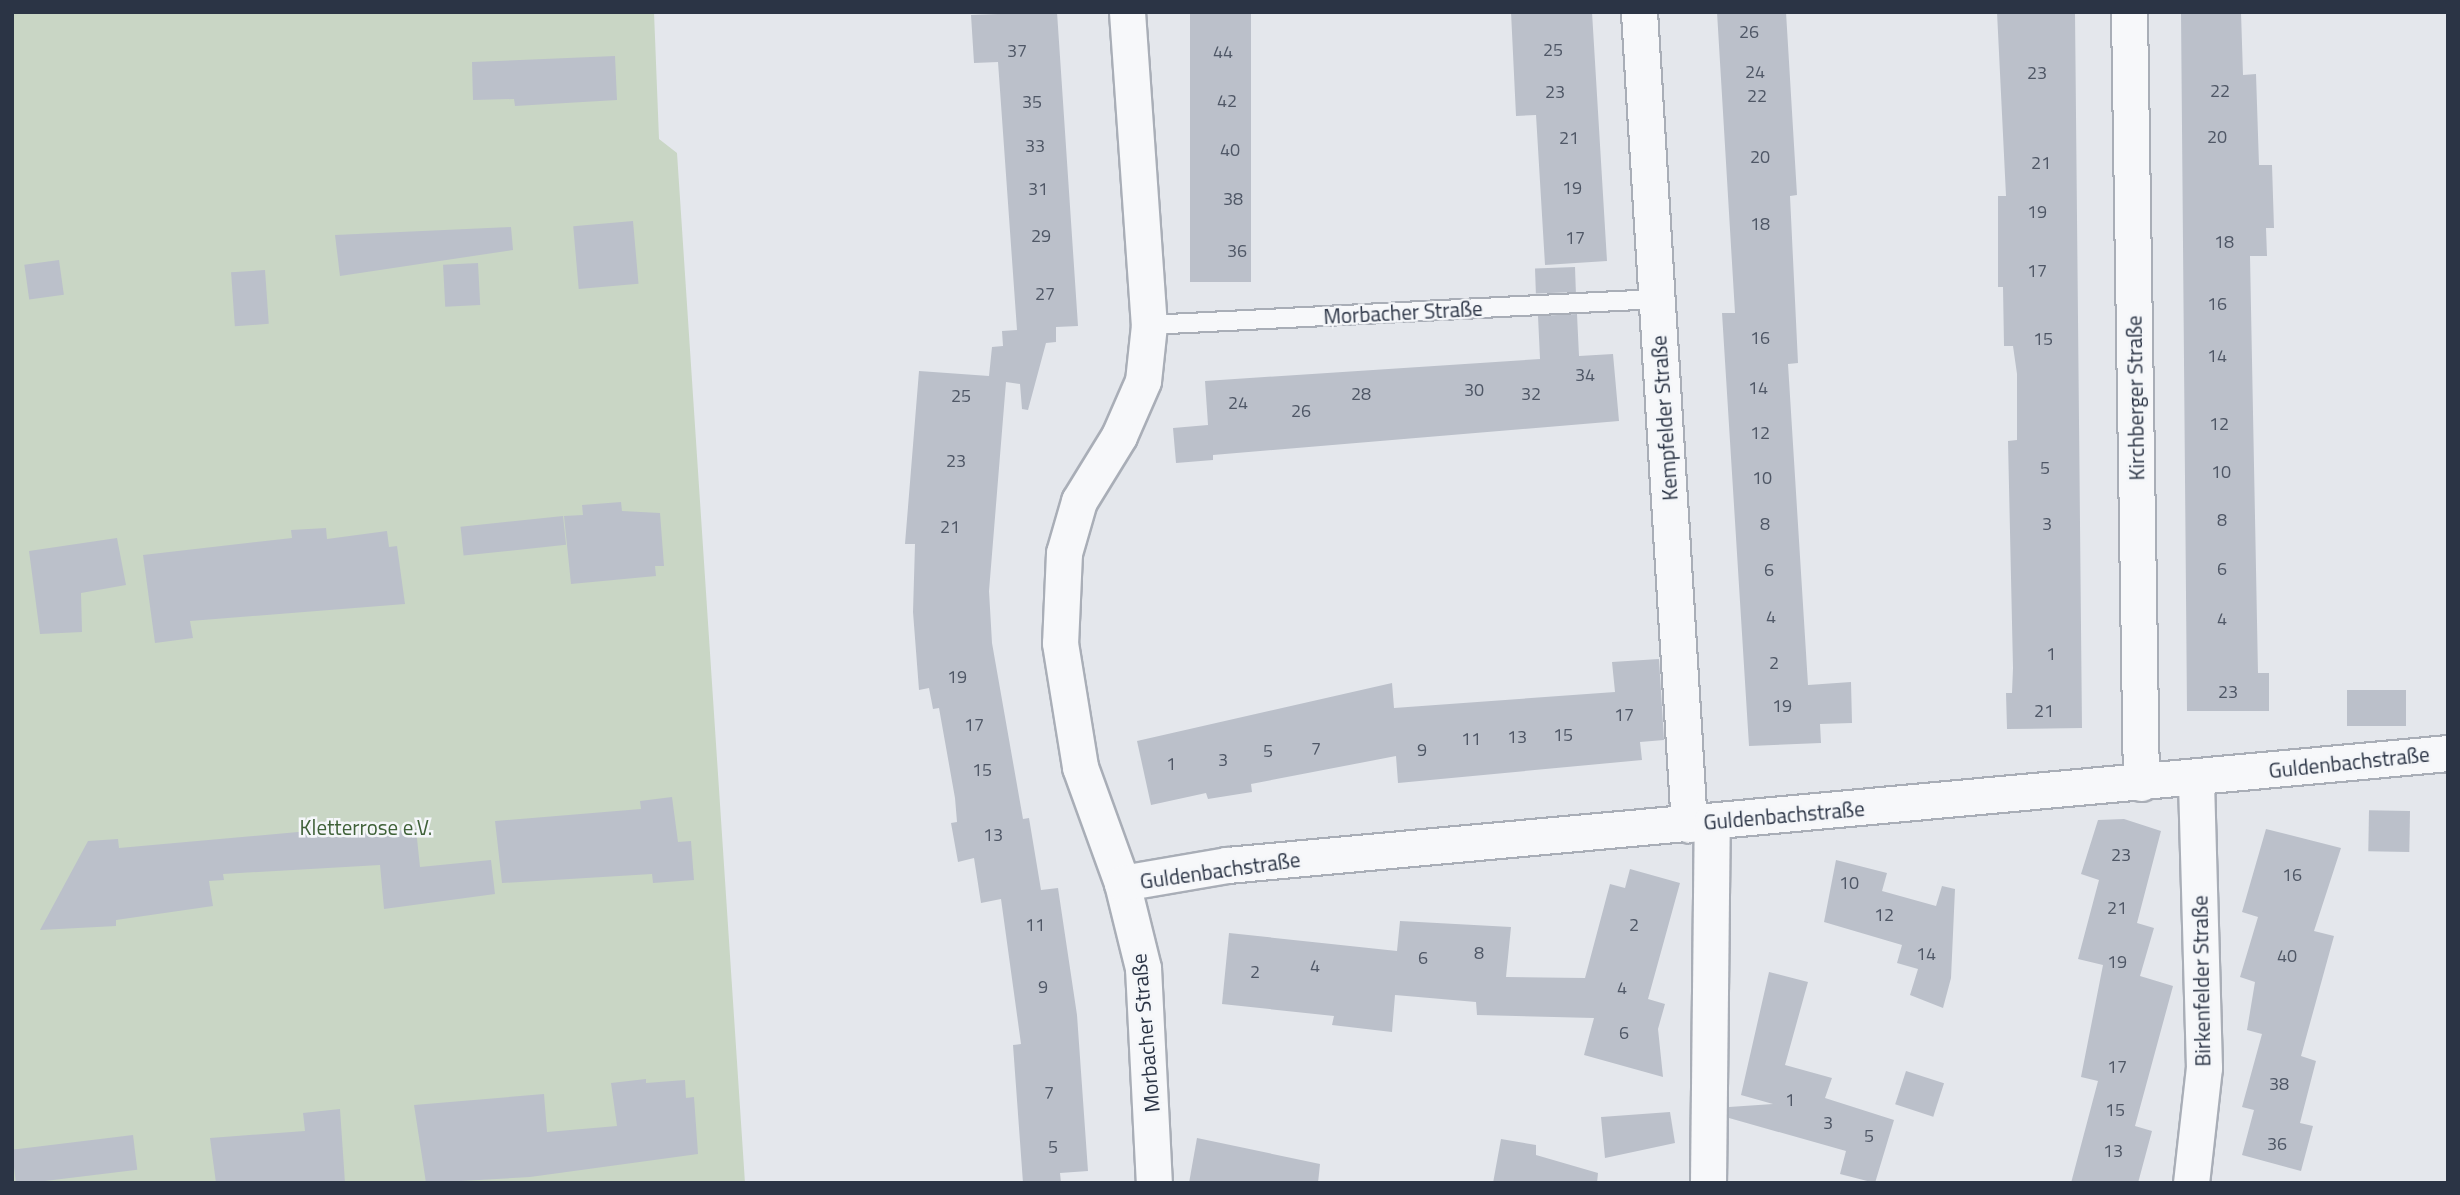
<!DOCTYPE html>
<html>
<head>
<meta charset="utf-8">
<style>
  body { margin:0 }
  #map { position:relative; width:2460px; height:1195px; overflow:hidden; background:#e4e7ec; font-family:"Titillium Web",sans-serif }
  div>[style] { position:absolute }
  .green>* { inset:0; background:#c9d6c5 }
  .building>* { inset:0; background:#bbc0ca; transform-origin:0 0 }
  .roads { filter:drop-shadow(2px 0 #a9aeb7) drop-shadow(-2px 0 #a9aeb7) drop-shadow(0 2px #a9aeb7) drop-shadow(0 -2px #a9aeb7) }
  .lane>* { height:18px; margin:-9px; padding:0 9px; transform-origin:9px; border-radius:9px; background:#f7f8fa }
  .street>* { height:35px; margin:-17.5px; padding:0 17.5px; transform-origin:17.5px; border-radius:17.5px; background:#f7f8fa }
  span { translate:-50% -50%; white-space:nowrap; text-align:center; line-height:1.15; -webkit-text-stroke:5px #f4f6f9; paint-order:stroke }
  .number-label { font-size:18px; color:#4f5766 }
  .number-label span { -webkit-text-stroke-width:0 }
  .street-label { font-size:21px; color:#2b3445 }
  .park-label { font-size:21px; color:#3f6138 }
  .frame { position:absolute; inset:0; border:14px solid #2b3445; pointer-events:none }
</style>
</head>
<body>
<div id="map">
  <div class="green">
    <i style="clip-path:polygon(12px 12px,654px 12px,659px 139px,677px 153px,745px 1183px,12px 1183px)"></i>
  </div>
  <div class="building">
    <i style="clip-path:polygon(1057px 12px,1078px 326px,1056px 327px,1056px 342px,1046px 343px,1028px 410px,1022px 409px,1020px 384px,1006px 382px,989px 591px,992px 643px,1023px 819px,1029px 818px,1041px 890px,1058px 888px,1077px 1015px,1088px 1171px,1060px 1173px,1061px 1183px,1023px 1183px,1013px 1045px,1021px 1044px,1001px 899px,981px 903px,974px 858px,958px 862px,951px 823px,957px 822px,955px 798px,939px 708px,933px 709px,929px 688px,919px 690px,913px 612px,915px 544px,905px 544px,919px 371px,989px 376px,992px 347px,1003px 346px,1002px 331px,1017px 330px,998px 62px,974px 63px,971px 15px)"></i>
    <i style="left:1190px;top:12px;width:61px;height:270px"></i>
    <i style="clip-path:polygon(1511px 12px,1592px 12px,1607px 261px,1545px 265px,1536px 115px,1516px 116px)"></i>
    <i style="clip-path:polygon(1717px 12px,1786px 12px,1797px 195px,1790px 196px,1798px 363px,1788px 364px,1808px 685px,1851px 682px,1852px 723px,1820px 724px,1821px 743px,1749px 746px,1722px 313px,1735px 313px)"></i>
    <i style="clip-path:polygon(1997px 12px,2075px 12px,2082px 728px,2007px 729px,2006px 693px,2012px 693px,2013px 668px,2008px 441px,2017px 440px,2017px 374px,2013px 346px,2004px 346px,2003px 287px,1998px 287px,1998px 196px,2006px 196px)"></i>
    <i style="clip-path:polygon(2181px 12px,2241px 12px,2243px 75px,2256px 74px,2259px 165px,2272px 165px,2274px 228px,2266px 228px,2267px 256px,2250px 256px,2258px 673px,2269px 673px,2269px 711px,2187px 711px)"></i>
    <i style="clip-path:polygon(615px 56px,617px 100px,515px 106px,514px 99px,473px 100px,472px 62px)"></i>
    <i style="left:633px;top:221px;width:63px;height:60px;rotate:85deg"></i>
    <i style="clip-path:polygon(511px 227px,513px 250px,340px 276px,335px 235px)"></i>
    <i style="left:59px;top:260px;width:35px;height:35px;rotate:82deg"></i>
    <i style="left:478px;top:263px;width:42px;height:35px;rotate:87deg"></i>
    <i style="left:1575px;top:267px;width:25px;height:40px;rotate:88deg"></i>
    <i style="left:265px;top:270px;width:54px;height:34px;rotate:86deg"></i>
    <i style="clip-path:polygon(1577px 314px,1579px 356px,1613px 354px,1619px 421px,1213px 455px,1213px 460px,1176px 463px,1173px 428px,1208px 425px,1205px 381px,1540px 359px,1538px 316px)"></i>
    <i style="clip-path:polygon(621px 502px,622px 511px,660px 513px,664px 566px,655px 566px,656px 576px,571px 584px,564px 516px,583px 515px,582px 505px)"></i>
    <i style="left:563px;top:516px;width:29px;height:103px;rotate:84deg"></i>
    <i style="clip-path:polygon(326px 528px,327px 539px,387px 531px,389px 547px,397px 546px,405px 604px,190px 621px,193px 638px,155px 643px,143px 555px,292px 538px,291px 530px)"></i>
    <i style="clip-path:polygon(117px 538px,126px 585px,81px 593px,82px 632px,40px 634px,29px 551px)"></i>
    <i style="clip-path:polygon(1659px 659px,1664px 740px,1640px 742px,1642px 760px,1398px 783px,1396px 756px,1251px 784px,1252px 792px,1208px 799px,1206px 793px,1151px 805px,1137px 741px,1392px 683px,1394px 708px,1615px 692px,1612px 662px)"></i>
    <i style="left:2347px;top:690px;width:59px;height:36px"></i>
    <i style="clip-path:polygon(672px 797px,678px 842px,691px 841px,694px 880px,653px 883px,652px 874px,502px 883px,495px 821px,641px 809px,640px 801px)"></i>
    <i style="left:2410px;top:811px;width:41px;height:41px;rotate:91deg"></i>
    <i style="clip-path:polygon(2124px 819px,2161px 831px,2137px 923px,2154px 928px,2140px 976px,2173px 986px,2135px 1126px,2152px 1131px,2138px 1183px,2071px 1183px,2098px 1081px,2081px 1077px,2103px 965px,2078px 959px,2099px 880px,2081px 874px,2098px 820px)"></i>
    <i style="clip-path:polygon(416px 829px,420px 867px,491px 860px,495px 894px,384px 909px,380px 865px,223px 874px,224px 880px,209px 881px,213px 906px,116px 920px,116px 926px,40px 930px,88px 841px,118px 839px,119px 848px,309px 831px,325px 831px,325px 837px)"></i>
    <i style="clip-path:polygon(2266px 829px,2341px 848px,2314px 931px,2334px 936px,2301px 1056px,2316px 1061px,2300px 1123px,2313px 1126px,2301px 1171px,2242px 1155px,2254px 1110px,2242px 1107px,2262px 1034px,2247px 1030px,2255px 982px,2240px 977px,2258px 917px,2242px 912px)"></i>
    <i style="clip-path:polygon(1836px 860px,1887px 873px,1882px 891px,1936px 906px,1942px 886px,1955px 889px,1951px 978px,1943px 1008px,1910px 995px,1918px 969px,1897px 963px,1902px 945px,1824px 922px)"></i>
    <i style="clip-path:polygon(1630px 869px,1680px 883px,1648px 999px,1665px 1004px,1658px 1029px,1663px 1077px,1584px 1055px,1594px 1018px,1477px 1015px,1476px 1002px,1395px 995px,1392px 1032px,1332px 1025px,1334px 1016px,1222px 1004px,1229px 933px,1397px 951px,1400px 921px,1511px 927px,1506px 977px,1585px 978px,1610px 884px,1625px 888px)"></i>
    <i style="clip-path:polygon(1769px 972px,1808px 982px,1785px 1065px,1832px 1078px,1825px 1098px,1894px 1120px,1875px 1183px,1840px 1174px,1846px 1151px,1729px 1118px,1729px 1107px,1773px 1104px,1741px 1095px)"></i>
    <i style="left:1906px;top:1071px;width:40px;height:35px;rotate:18deg"></i>
    <i style="clip-path:polygon(646px 1079px,646px 1083px,685px 1080px,686px 1098px,694px 1097px,698px 1154px,530px 1177px,426px 1183px,414px 1105px,544px 1094px,547px 1132px,617px 1126px,611px 1083px)"></i>
    <i style="clip-path:polygon(340px 1109px,345px 1183px,216px 1183px,210px 1138px,305px 1131px,303px 1113px)"></i>
    <i style="clip-path:polygon(1670px 1112px,1675px 1143px,1605px 1158px,1601px 1117px)"></i>
    <i style="left:133px;top:1135px;width:35px;height:122px;rotate:83deg"></i>
    <i style="clip-path:polygon(1197px 1138px,1320px 1164px,1318px 1183px,1189px 1183px)"></i>
    <i style="clip-path:polygon(1501px 1139px,1536px 1145px,1536px 1155px,1598px 1173px,1597px 1183px,1493px 1183px)"></i>
  </div>
  <div class="roads">
    <div class="lane">
      <i style="left:1149px;top:325px;width:509px;rotate:-2.93deg"></i>
    </div>
    <div class="street">
      <i style="left:1127px;top:12px;width:314px;rotate:86deg"></i>
      <i style="left:1149px;top:325px;width:56px;rotate:96.1deg"></i>
      <i style="left:1143px;top:381px;width:60px;rotate:113.6deg"></i>
      <i style="left:1119px;top:436px;width:76px;rotate:121.6deg"></i>
      <i style="left:1079px;top:501px;width:54px;rotate:106.1deg"></i>
      <i style="left:1064px;top:553px;width:90px;rotate:92.5deg"></i>
      <i style="left:1060px;top:643px;width:126px;rotate:80.8deg"></i>
      <i style="left:1080px;top:767px;width:123px;rotate:70.1deg"></i>
      <i style="left:1122px;top:883px;width:88px;rotate:76.1deg"></i>
      <i style="left:1143px;top:968px;width:215px;rotate:87.1deg"></i>
      <i style="left:1639px;top:12px;width:814px;rotate:86.48deg"></i>
      <i style="left:2129px;top:12px;width:771px;rotate:89.11deg"></i>
      <i style="left:1122px;top:883px;width:107px;rotate:-9.7deg"></i>
      <i style="left:1227px;top:865px;width:1226px;rotate:-5.24deg"></i>
      <i style="left:1708px;top:1183px;width:361px;rotate:-89.4deg"></i>
      <i style="left:2191px;top:1183px;width:116px;rotate:-83.6deg"></i>
      <i style="left:2204px;top:1068px;width:290px;rotate:-91.6deg"></i>
    </div>
  </div>
  <div class="number-label">
    <span style="left:1749px;top:32px">26</span>
    <span style="left:1553px;top:50px">25</span>
    <span style="left:1017px;top:51px">37</span>
    <span style="left:1223px;top:52px">44</span>
    <span style="left:1755px;top:72px">24</span>
    <span style="left:2037px;top:73px">23</span>
    <span style="left:2220px;top:91px">22</span>
    <span style="left:1555px;top:92px">23</span>
    <span style="left:1757px;top:96px">22</span>
    <span style="left:1227px;top:101px">42</span>
    <span style="left:1032px;top:102px">35</span>
    <span style="left:2217px;top:137px">20</span>
    <span style="left:1569px;top:138px">21</span>
    <span style="left:1035px;top:146px">33</span>
    <span style="left:1230px;top:150px">40</span>
    <span style="left:1760px;top:157px">20</span>
    <span style="left:2041px;top:163px">21</span>
    <span style="left:1572px;top:188px">19</span>
    <span style="left:1038px;top:189px">31</span>
    <span style="left:1233px;top:199px">38</span>
    <span style="left:2037px;top:212px">19</span>
    <span style="left:1760px;top:224px">18</span>
    <span style="left:1041px;top:236px">29</span>
    <span style="left:1575px;top:238px">17</span>
    <span style="left:2224px;top:242px">18</span>
    <span style="left:1237px;top:251px">36</span>
    <span style="left:2037px;top:271px">17</span>
    <span style="left:1045px;top:294px">27</span>
    <span style="left:2217px;top:304px">16</span>
    <span style="left:1760px;top:338px">16</span>
    <span style="left:2043px;top:339px">15</span>
    <span style="left:2217px;top:356px">14</span>
    <span style="left:1585px;top:375px">34</span>
    <span style="left:1758px;top:388px">14</span>
    <span style="left:1474px;top:390px">30</span>
    <span style="left:1361px;top:394px">28</span>
    <span style="left:1531px;top:394px">32</span>
    <span style="left:961px;top:396px">25</span>
    <span style="left:1238px;top:403px">24</span>
    <span style="left:1301px;top:411px">26</span>
    <span style="left:2219px;top:424px">12</span>
    <span style="left:1760px;top:433px">12</span>
    <span style="left:956px;top:461px">23</span>
    <span style="left:2045px;top:468px">5</span>
    <span style="left:2221px;top:472px">10</span>
    <span style="left:1762px;top:478px">10</span>
    <span style="left:2222px;top:520px">8</span>
    <span style="left:1765px;top:524px">8</span>
    <span style="left:2047px;top:524px">3</span>
    <span style="left:950px;top:527px">21</span>
    <span style="left:2222px;top:569px">6</span>
    <span style="left:1769px;top:570px">6</span>
    <span style="left:1771px;top:617px">4</span>
    <span style="left:2222px;top:619px">4</span>
    <span style="left:2051px;top:654px">1</span>
    <span style="left:1774px;top:663px">2</span>
    <span style="left:957px;top:677px">19</span>
    <span style="left:2228px;top:692px">23</span>
    <span style="left:1782px;top:706px">19</span>
    <span style="left:2044px;top:711px">21</span>
    <span style="left:1624px;top:715px">17</span>
    <span style="left:974px;top:725px">17</span>
    <span style="left:1563px;top:735px">15</span>
    <span style="left:1517px;top:737px">13</span>
    <span style="left:1471px;top:739px">11</span>
    <span style="left:1316px;top:749px">7</span>
    <span style="left:1422px;top:750px">9</span>
    <span style="left:1268px;top:751px">5</span>
    <span style="left:1223px;top:760px">3</span>
    <span style="left:1171px;top:764px">1</span>
    <span style="left:982px;top:770px">15</span>
    <span style="left:993px;top:835px">13</span>
    <span style="left:2121px;top:855px">23</span>
    <span style="left:2292px;top:875px">16</span>
    <span style="left:1849px;top:883px">10</span>
    <span style="left:2117px;top:908px">21</span>
    <span style="left:1884px;top:915px">12</span>
    <span style="left:1035px;top:925px">11</span>
    <span style="left:1634px;top:925px">2</span>
    <span style="left:1479px;top:953px">8</span>
    <span style="left:1926px;top:954px">14</span>
    <span style="left:2287px;top:956px">40</span>
    <span style="left:1423px;top:958px">6</span>
    <span style="left:2117px;top:962px">19</span>
    <span style="left:1315px;top:966px">4</span>
    <span style="left:1255px;top:972px">2</span>
    <span style="left:1043px;top:987px">9</span>
    <span style="left:1622px;top:988px">4</span>
    <span style="left:1624px;top:1033px">6</span>
    <span style="left:2117px;top:1067px">17</span>
    <span style="left:2279px;top:1084px">38</span>
    <span style="left:1049px;top:1093px">7</span>
    <span style="left:1790px;top:1100px">1</span>
    <span style="left:2115px;top:1110px">15</span>
    <span style="left:1828px;top:1123px">3</span>
    <span style="left:1869px;top:1136px">5</span>
    <span style="left:2277px;top:1144px">36</span>
    <span style="left:1053px;top:1147px">5</span>
    <span style="left:2113px;top:1151px">13</span>
  </div>
  <div class="street-label">
    <span style="left:1403px;top:312px;rotate:-3deg">Morbacher Straße</span>
    <span style="left:2135px;top:398px;rotate:-91deg">Kirchberger Straße</span>
    <span style="left:1664px;top:418px;rotate:-94deg">Kempfelder Straße</span>
    <span style="left:2349px;top:762px;rotate:-6deg">Guldenbachstraße</span>
    <span style="left:1784px;top:815px;rotate:-5deg">Guldenbachstraße</span>
    <span style="left:1220px;top:870px;rotate:-8deg">Guldenbachstraße</span>
    <span style="left:2201px;top:981px;rotate:-91deg">Birkenfelder Straße</span>
    <span style="left:1145px;top:1033px;rotate:-95deg">Morbacher Straße</span>
  </div>
  <div class="park-label">
    <span style="left:366px;top:827px">Kletterrose e.V.</span>
  </div>
  <div class="frame"></div>
</div>
</body>
</html>
